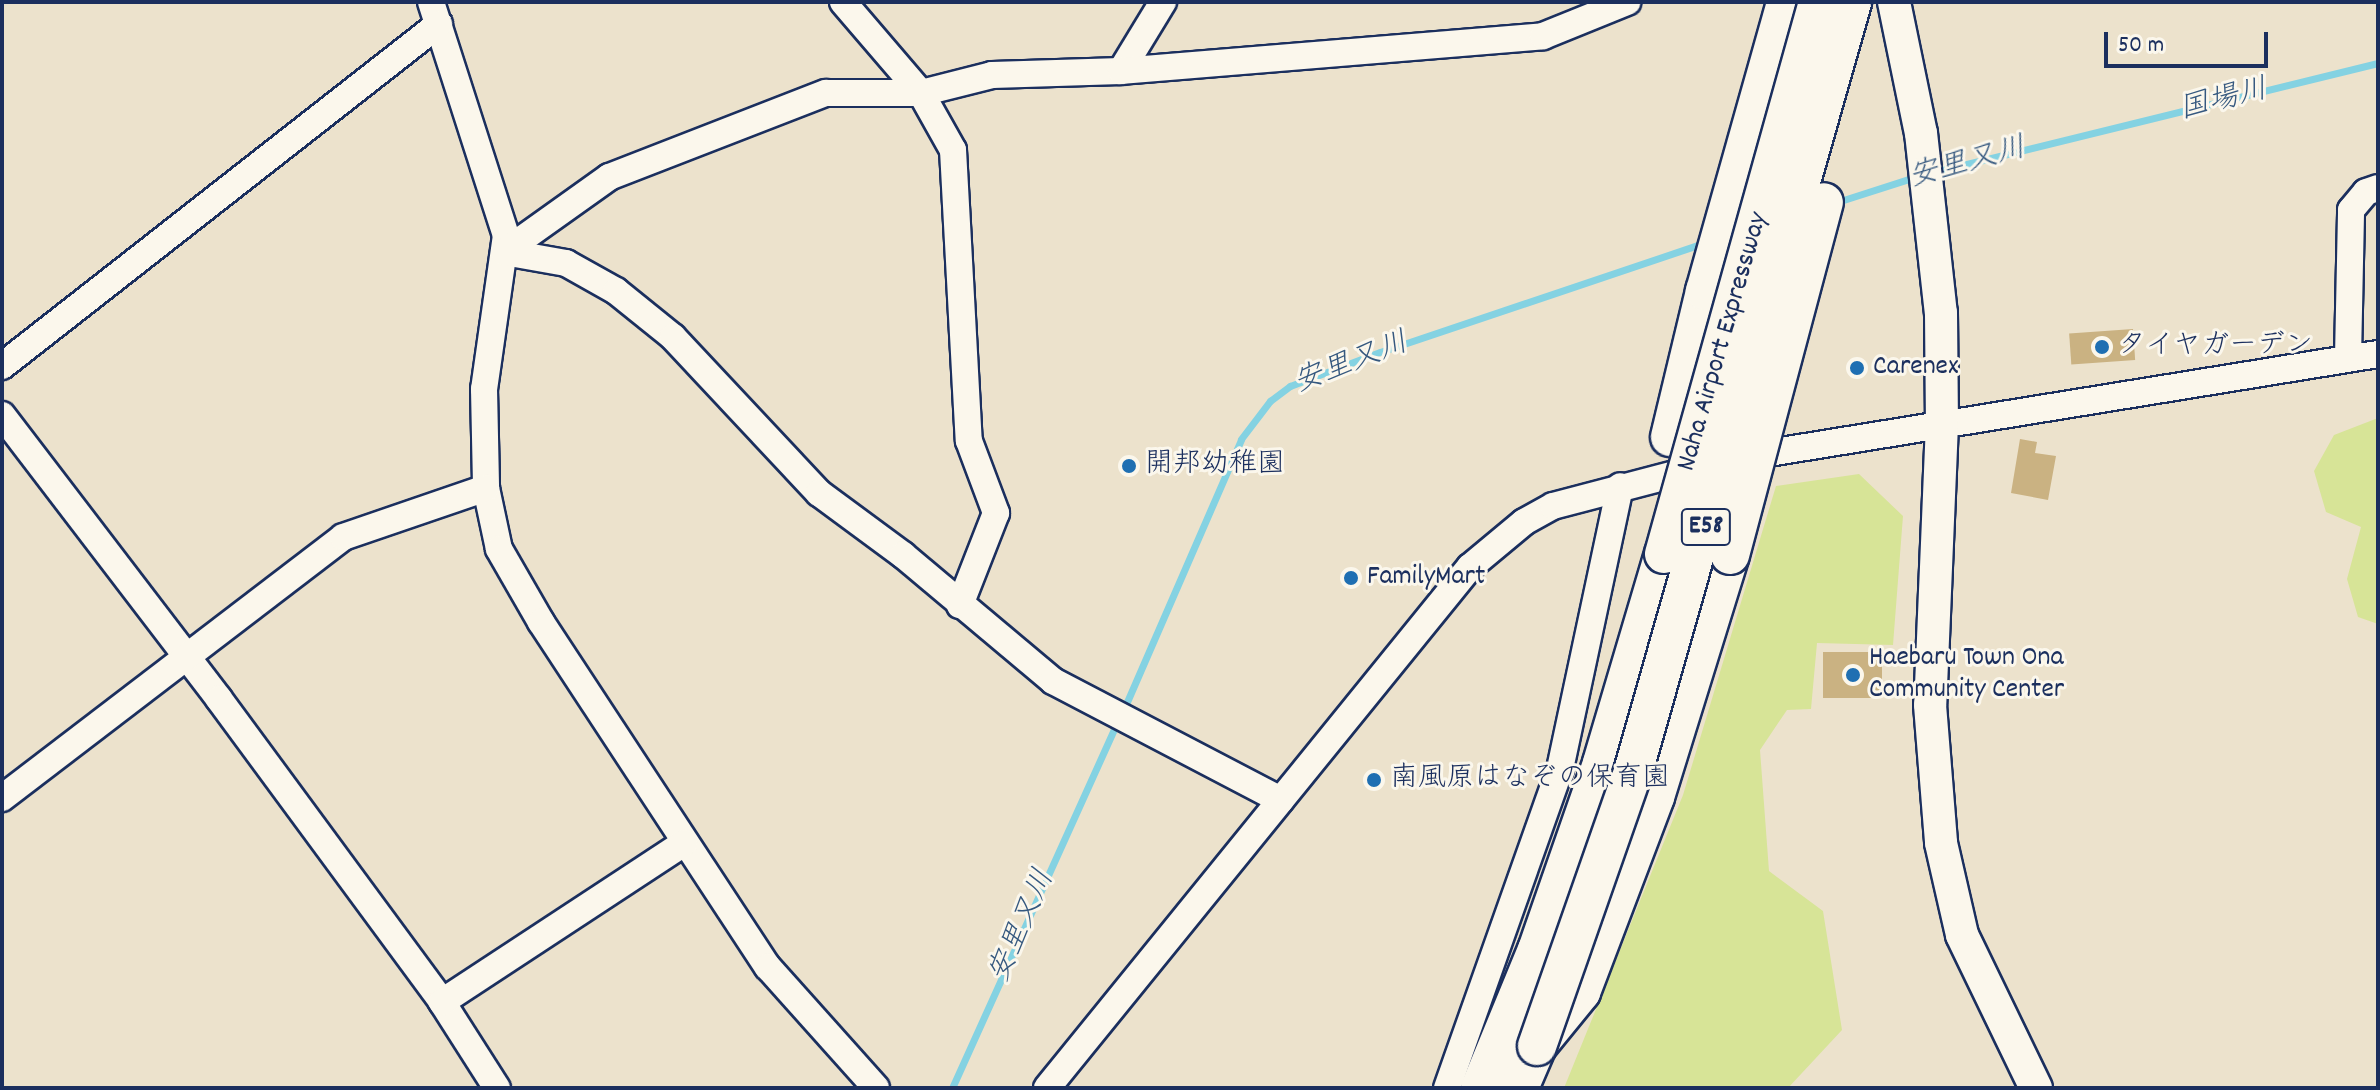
<!DOCTYPE html>
<html>
<head>
<meta charset="utf-8">
<style>
  body { margin:0 }
  #map { position:relative; width:2380px; height:1090px; overflow:hidden; background:#ece2cc; font-family:Dekko,"Klee One",sans-serif }
  div>[style] { position:absolute }
  .green>* { inset:0; background:#d7e497 }
  .stream>* { height:7px; margin:-3.5px; padding:0 3.5px; transform-origin:3.5px; border-radius:3.5px; background:#84d2e2 }
  .building>* { inset:0; background:#cab282; transform-origin:0 0 }
  .roads { filter:drop-shadow(2px 0 #1b2f5e) drop-shadow(-2px 0 #1b2f5e) drop-shadow(0 2px #1b2f5e) drop-shadow(0 -2px #1b2f5e) }
  .minor>* { height:26px; margin:-13px; padding:0 13px; transform-origin:13px; border-radius:13px; background:#fbf7ec }
  .major>* { height:32px; margin:-16px; padding:0 16px; transform-origin:16px; border-radius:16px; background:#fbf7ec }
  .highway>* { height:38px; margin:-19px; padding:0 19px; transform-origin:19px; border-radius:19px; background:#fbf7ec }
  .bridges { filter:drop-shadow(2px 0 #1b2f5e) drop-shadow(-2px 0 #1b2f5e) drop-shadow(0 2px #1b2f5e) drop-shadow(0 -2px #1b2f5e) }
  .highway-bridge>* { height:38px; margin:-19px; padding:0 19px; transform-origin:19px; border-radius:19px; background:#fbf7ec }
  .dots>* { width:22px; height:22px; translate:-50% -50%; box-sizing:border-box; border:4px solid #fbf7ec; border-radius:50% }
  span { translate:-50% -50%; white-space:nowrap; text-align:center; line-height:1.15; -webkit-text-stroke:6px #fbf7ec; paint-order:stroke }
  .shield-label span { padding:2px 6px; background:#fbf7ec; border:2px solid; border-radius:6px; -webkit-text-stroke-width:0 }
  .shield-label { font-size:26px; color:#1b2f5e; font-weight:700 }
  .street-label { font-size:28px; color:#1b2f5e }
  .poi-label { font-size:28px; color:#1b2f5e }
  .left { translate:0 -50%; text-align:left }
  .water-label { font-size:30px; color:#35587f; font-style:italic }
  .frame { position:absolute; inset:0; border:4px solid #1b2f5e; pointer-events:none }
  .scale { position:absolute; left:2104px; top:32px; width:164px; height:36px; box-sizing:border-box; border:4px solid #1b2f5e; border-top:0; padding-left:10px; font-size:24px; line-height:28px; white-space:nowrap; color:#1b2f5e; -webkit-text-stroke:6px #fbf7ec; paint-order:stroke }
</style>
</head>
<body>
<div id="map">
  <div class="green">
    <i style="clip-path:polygon(2378px 418px,2378px 624px,2358px 617px,2347px 579px,2361px 527px,2326px 512px,2314px 471px,2334px 435px)"></i>
    <i style="clip-path:polygon(1859px 474px,1903px 516px,1893px 645px,1817px 643px,1811px 709px,1787px 710px,1760px 750px,1769px 871px,1823px 911px,1842px 1030px,1788px 1088px,1564px 1088px,1683px 795px,1776px 486px)"></i>
  </div>
  <div class="stream">
    <i style="left:1934px;top:172px;width:457px;rotate:-13.8deg"></i>
    <i style="left:1834px;top:203px;width:88px;rotate:-17.8deg"></i>
    <i style="left:1123px;top:711px;width:296px;rotate:-66.5deg"></i>
    <i style="left:1241px;top:439px;width:48px;rotate:-52.7deg"></i>
    <i style="left:1270px;top:401px;width:25px;rotate:-37deg"></i>
    <i style="left:1290px;top:386px;width:96px;rotate:-20.7deg"></i>
    <i style="left:1380px;top:352px;width:342px;rotate:-18.6deg"></i>
    <i style="left:952px;top:1088px;width:401px;rotate:-65.7deg"></i>
  </div>
  <div class="building">
    <i style="left:2133px;top:329px;width:31px;height:64px;rotate:86deg"></i>
    <i style="clip-path:polygon(2020px 439px,2037px 442px,2035px 453px,2056px 456px,2048px 500px,2011px 493px)"></i>
    <i style="left:1882px;top:652px;width:46px;height:59px;rotate:90deg"></i>
  </div>
  <div class="roads">
    <div class="minor">
      <i style="left:431px;top:2px;width:245px;rotate:72.2deg"></i>
      <i style="left:506px;top:235px;width:156px;rotate:98.1deg"></i>
      <i style="left:484px;top:389px;width:99px;rotate:88.8deg"></i>
      <i style="left:486px;top:488px;width:62px;rotate:78deg"></i>
      <i style="left:499px;top:549px;width:84px;rotate:60.1deg"></i>
      <i style="left:541px;top:622px;width:413px;rotate:56.7deg"></i>
      <i style="left:768px;top:967px;width:162px;rotate:48.2deg"></i>
      <i style="left:843px;top:2px;width:120px;rotate:49.4deg"></i>
      <i style="left:921px;top:93px;width:65px;rotate:60.7deg"></i>
      <i style="left:953px;top:150px;width:291px;rotate:86.9deg"></i>
      <i style="left:969px;top:441px;width:77px;rotate:69.4deg"></i>
      <i style="left:996px;top:513px;width:99px;rotate:111.4deg"></i>
      <i style="left:1121px;top:71px;width:81px;rotate:-58.7deg"></i>
      <i style="left:504px;top:252px;width:129px;rotate:-35.5deg"></i>
      <i style="left:609px;top:177px;width:233px;rotate:-21.2deg"></i>
      <i style="left:826px;top:93px;width:95px"></i>
      <i style="left:921px;top:93px;width:73px;rotate:-14.2deg"></i>
      <i style="left:992px;top:75px;width:129px;rotate:-1.8deg"></i>
      <i style="left:1121px;top:71px;width:423px;rotate:-4.7deg"></i>
      <i style="left:1543px;top:36px;width:91px;rotate:-22deg"></i>
      <i style="left:504px;top:252px;width:63px;rotate:10.1deg"></i>
      <i style="left:566px;top:263px;width:57px;rotate:29.2deg"></i>
      <i style="left:616px;top:291px;width:73px;rotate:38.9deg"></i>
      <i style="left:673px;top:337px;width:214px;rotate:46.9deg"></i>
      <i style="left:819px;top:493px;width:104px;rotate:36.4deg"></i>
      <i style="left:903px;top:555px;width:196px;rotate:40deg"></i>
      <i style="left:1053px;top:681px;width:257px;rotate:27.6deg"></i>
      <i style="left:2348px;top:357px;width:147px;rotate:-88.8deg"></i>
      <i style="left:2351px;top:210px;width:23px;rotate:-50deg"></i>
      <i style="left:2366px;top:192px;width:13px;rotate:-18deg"></i>
      <i style="left:2px;top:366px;width:555px;rotate:-38.05deg"></i>
      <i style="left:2px;top:415px;width:357px;rotate:52.6deg"></i>
      <i style="left:219px;top:699px;width:376px;rotate:53.6deg"></i>
      <i style="left:442px;top:1002px;width:102px;rotate:57.4deg"></i>
      <i style="left:1744px;top:457px;width:642px;rotate:-9.23deg"></i>
      <i style="left:2px;top:798px;width:429px;rotate:-37.4deg"></i>
      <i style="left:343px;top:537px;width:151px;rotate:-18.9deg"></i>
      <i style="left:442px;top:1002px;width:290px;rotate:-33.3deg"></i>
      <i style="left:1047px;top:1088px;width:671px;rotate:-50.93deg"></i>
      <i style="left:1470px;top:567px;width:70px;rotate:-39.8deg"></i>
      <i style="left:1524px;top:522px;width:33px;rotate:-29deg"></i>
      <i style="left:1553px;top:506px;width:154px;rotate:-14.7deg"></i>
      <i style="left:1447px;top:1088px;width:338px;rotate:-70.5deg"></i>
      <i style="left:1560px;top:769px;width:289px;rotate:-78deg"></i>
    </div>
    <div class="major">
      <i style="left:1894px;top:2px;width:134px;rotate:78.4deg"></i>
      <i style="left:1921px;top:133px;width:181px;rotate:83.7deg"></i>
      <i style="left:1941px;top:313px;width:111px;rotate:89.5deg"></i>
      <i style="left:1942px;top:424px;width:281px;rotate:92.4deg"></i>
      <i style="left:1930px;top:705px;width:138px;rotate:85.4deg"></i>
      <i style="left:1941px;top:843px;width:94px;rotate:77.1deg"></i>
      <i style="left:1962px;top:935px;width:170px;rotate:64.2deg"></i>
    </div>
    <div class="highway">
      <i style="left:1670px;top:437px;width:150px;rotate:-76.5deg"></i>
      <i style="left:1705px;top:291px;width:300px;rotate:-74.3deg"></i>
      <i style="left:1480px;top:1088px;width:149px;rotate:-67.6deg"></i>
      <i style="left:1537px;top:950px;width:198px;rotate:-70.8deg"></i>
      <i style="left:1602px;top:763px;width:218px;rotate:-73.5deg"></i>
      <i style="left:1519px;top:1088px;width:46px;rotate:-66.8deg"></i>
      <i style="left:1537px;top:1046px;width:70px;rotate:-50.8deg"></i>
      <i style="left:1581px;top:992px;width:209px;rotate:-69.2deg"></i>
      <i style="left:1655px;top:797px;width:253px;rotate:-72.8deg"></i>
    </div>
  </div>
  <div class="bridges">
    <div class="highway-bridge">
      <i style="left:1664px;top:554px;width:573px;rotate:-74.41deg"></i>
      <i style="left:1730px;top:555px;width:365px;rotate:-75.1deg"></i>
      <i style="left:1537px;top:1046px;width:290px;rotate:-70.7deg"></i>
      <i style="left:1633px;top:772px;width:801px;rotate:-74.12deg"></i>
    </div>
  </div>
  <div class="dots">
    <i style="left:2102px;top:347px;background:#1f6fb2"></i>
    <i style="left:1857px;top:368px;background:#1f6fb2"></i>
    <i style="left:1129px;top:466px;background:#1f6fb2"></i>
    <i style="left:1351px;top:578px;background:#1f6fb2"></i>
    <i style="left:1853px;top:675px;background:#1f6fb2"></i>
    <i style="left:1374px;top:780px;background:#1f6fb2"></i>
  </div>
  <div class="shield-label">
    <span style="left:1706px;top:527px">E58</span>
  </div>
  <div class="street-label">
    <span style="left:1724px;top:342px;rotate:-74deg">Naha Airport Expressway</span>
  </div>
  <div class="poi-label">
    <span class="left" style="left:2118px;top:347px">タイヤガーデン</span>
    <span class="left" style="left:1873px;top:368px">Carenex</span>
    <span class="left" style="left:1145px;top:466px">開邦幼稚園</span>
    <span class="left" style="left:1367px;top:578px">FamilyMart</span>
    <span class="left" style="left:1869px;top:675px">Haebaru Town Ona<br>Community Center</span>
    <span class="left" style="left:1390px;top:780px">南風原はなぞの保育園</span>
  </div>
  <div class="water-label">
    <span style="left:2224px;top:102px;rotate:-14deg">国場川</span>
    <span style="left:1968px;top:165px;rotate:-15deg">安里又川</span>
    <span style="left:1352px;top:365px;rotate:-21deg">安里又川</span>
    <span style="left:1024px;top:927px;rotate:-66deg">安里又川</span>
  </div>
  <div class="frame"></div>
  <div class="scale">50 m</div>
</div>
</body>
</html>
